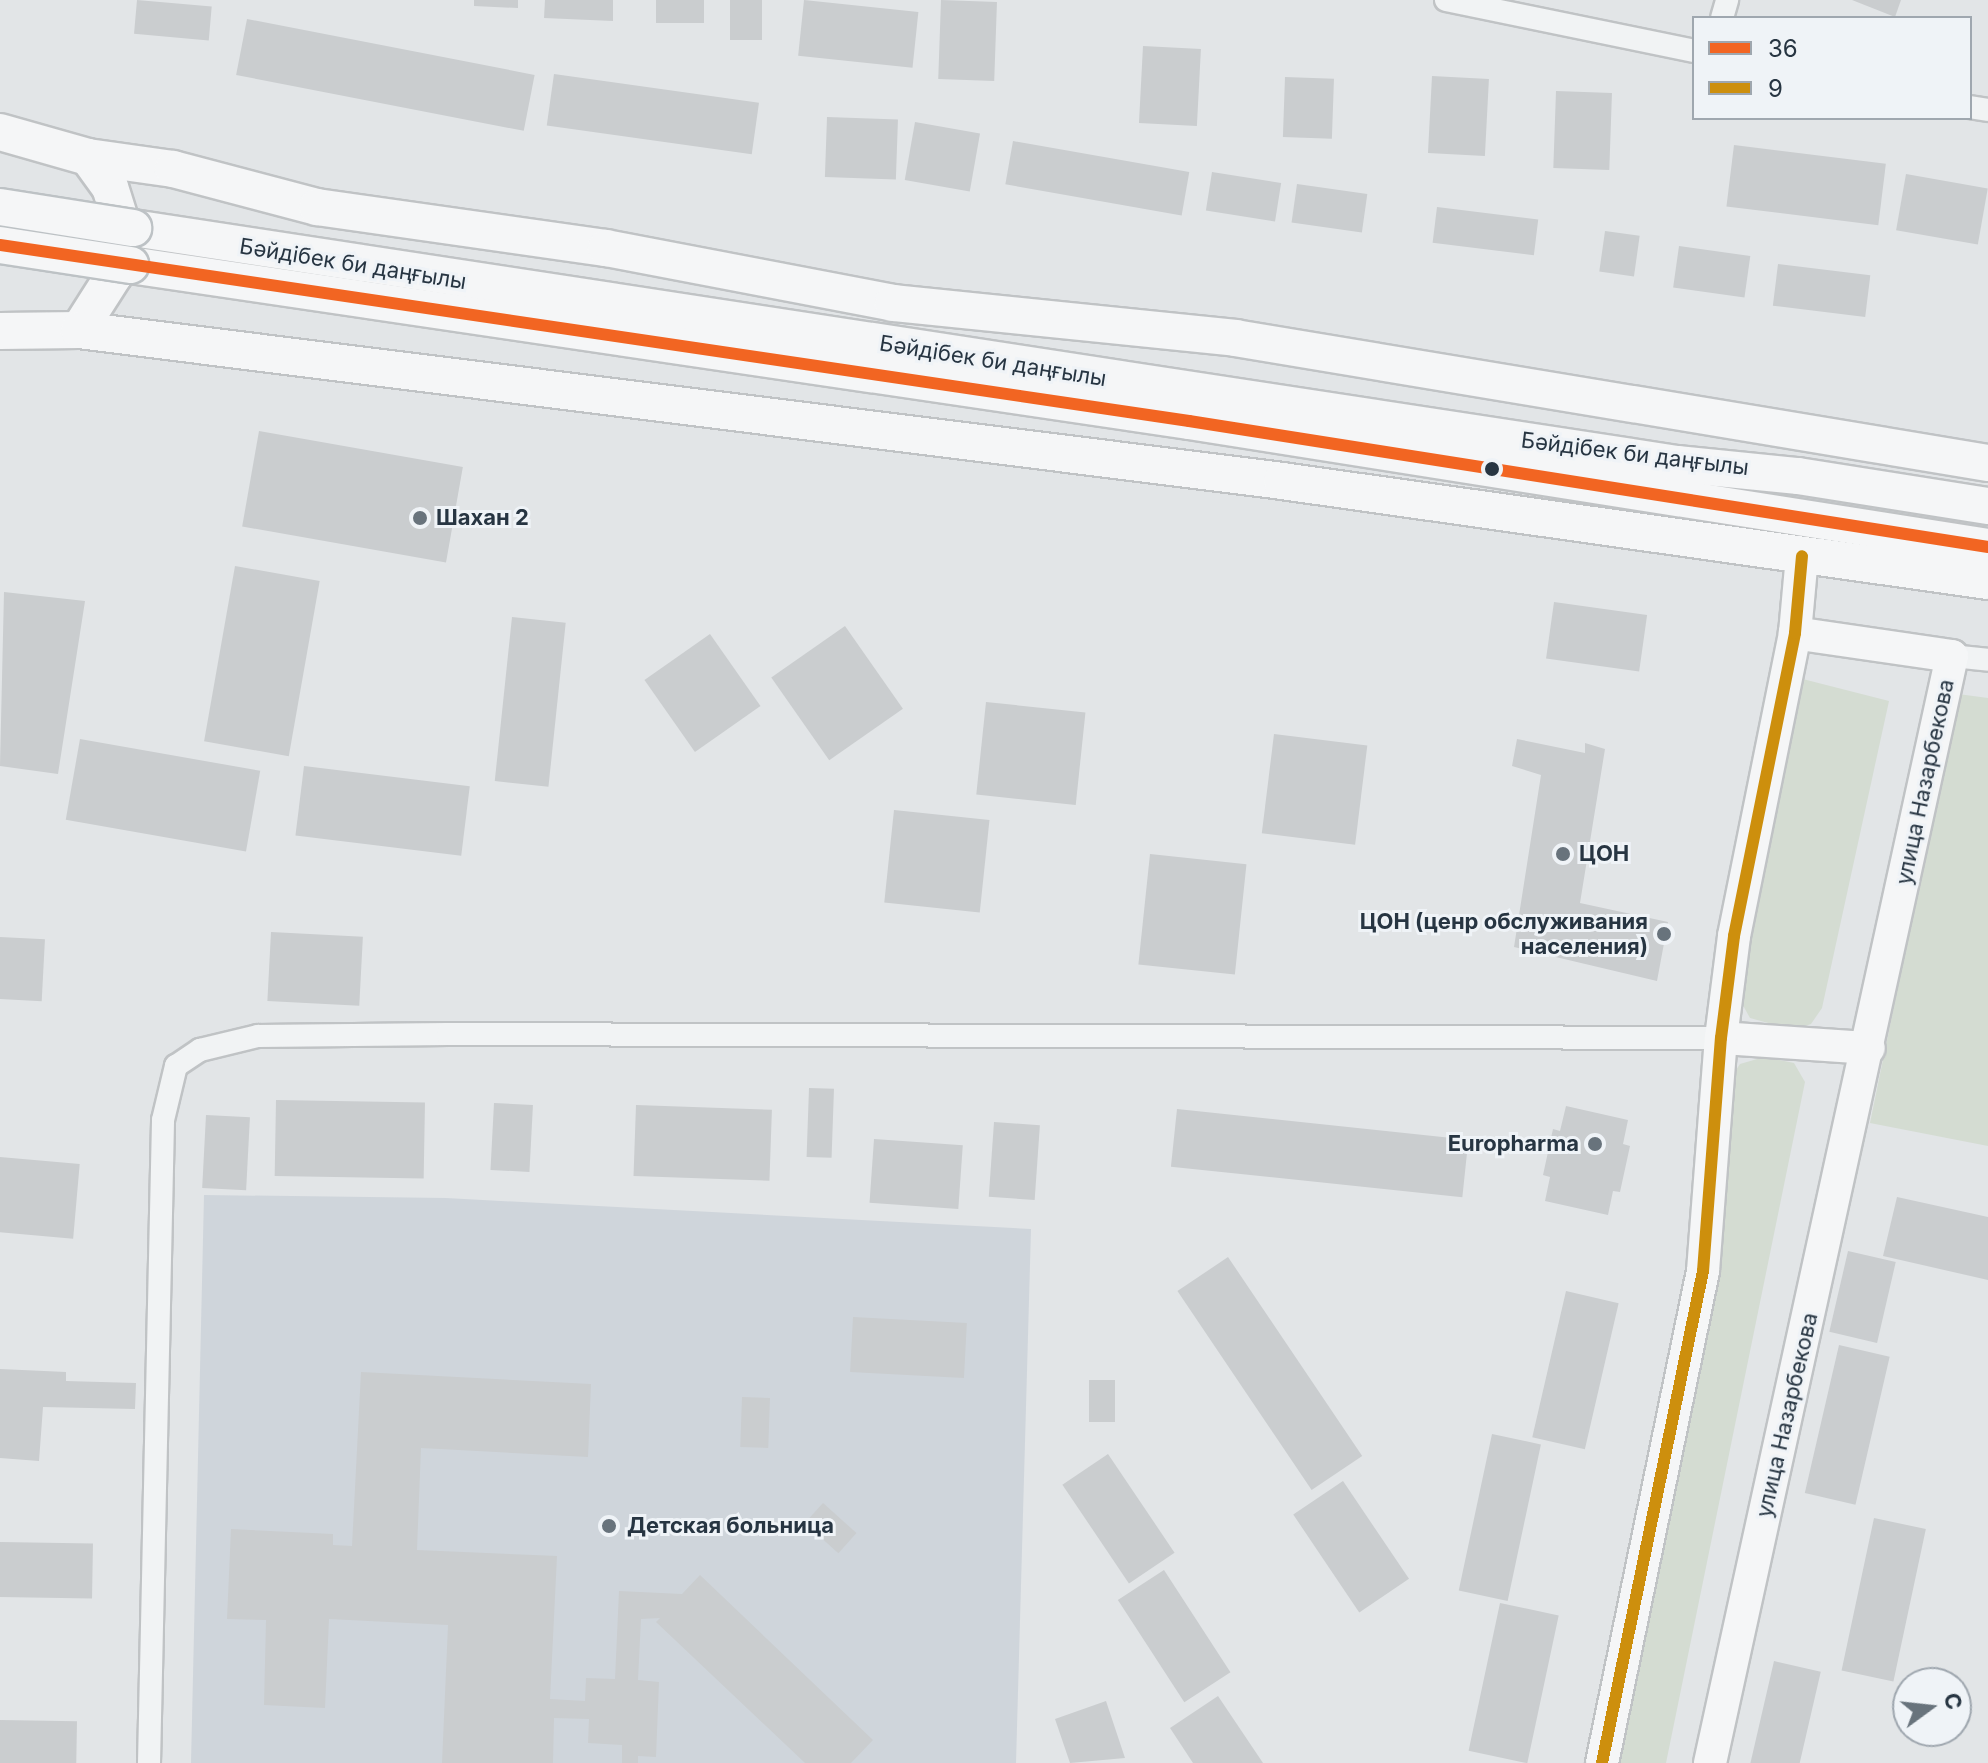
<!DOCTYPE html>
<html>
<head>
<meta charset="utf-8">
<style>
  body { margin:0 }
  #map { position:relative; width:1988px; height:1763px; overflow:hidden; background:#e2e5e7; font-family:Inter,sans-serif }
  div>[style] { position:absolute }
  .built>* { inset:0; background:#cfd5db }
  .green>* { inset:0; background:#d4dcd2 }
  .building>* { inset:0; background:#cacdcf; transform-origin:0 0 }
  .roads { filter:drop-shadow(2px 0 #c0c3c5) drop-shadow(-2px 0 #c0c3c5) drop-shadow(0 2px #c0c3c5) drop-shadow(0 -2px #c0c3c5) }
  .street>* { height:22px; margin:-11px; padding:0 11px; transform-origin:11px; border-radius:11px; background:#f1f3f4 }
  .secondary>* { height:32px; margin:-16px; padding:0 16px; transform-origin:16px; border-radius:16px; background:#f5f6f7 }
  .primary>* { height:36px; margin:-18px; padding:0 18px; transform-origin:18px; border-radius:18px; background:#f5f6f7 }
  .bridges { filter:drop-shadow(2px 0 #bdc2c5) drop-shadow(-2px 0 #bdc2c5) drop-shadow(0 2px #bdc2c5) drop-shadow(0 -2px #bdc2c5) }
  .primary-bridge>* { height:36px; margin:-18px; padding:0 18px; transform-origin:18px; border-radius:18px; background:#f5f6f7 }
  .bus-1>* { height:12px; margin:-6px; padding:0 6px; transform-origin:6px; border-radius:6px; background:#f26522 }
  .bus-2>* { height:12px; margin:-6px; padding:0 6px; transform-origin:6px; border-radius:6px; background:#cd8f0d }
  .dots>* { width:22px; height:22px; translate:-50% -50%; box-sizing:border-box; border:4px solid #eff3f7; border-radius:50% }
  span { translate:-50% -50%; white-space:nowrap; text-align:center; line-height:1.15; -webkit-text-stroke:6px #eff3f7; paint-order:stroke }
  .street-label { font-size:22px; color:#273542 }
  .poi-label { font-size:22px; color:#273542; font-weight:700 }
  .left { translate:0 -50%; text-align:left }
  .right { translate:-100% -50%; text-align:right }
  .legend { position:absolute; left:1692px; top:16px; width:280px; height:104px; box-sizing:border-box; background:#eff3f7; border:2px solid #9fa7af; margin:0; padding:10px 14px; list-style:none; font-size:24px; color:#273542 }
  .legend li { display:flex; align-items:center; gap:16px; height:40px }
  .legend b { width:40px; border:2px solid #9fa7af }
  .north { position:absolute; left:1892px; top:1667px; width:80px; height:80px; box-sizing:border-box; background:#eff3f7; border:2px solid #9fa7af; border-radius:50%; rotate:75deg; font-size:22px; font-weight:700; line-height:32px; text-align:center; color:#273542 }
  .north::after { content:''; display:block; margin:auto; width:28px; height:36px; background:#68737c; clip-path:polygon(50% 0,100% 100%,50% 72%,0 100%) }
</style>
</head>
<body>
<div id="map">
  <div class="built">
    <i style="clip-path:polygon(204px 1195px,446px 1198px,1031px 1229px,1016px 1763px,191px 1763px)"></i>
  </div>
  <div class="green">
    <i style="clip-path:polygon(1787px 675px,1889px 701px,1822px 1008px,1811px 1024px,1793px 1030px,1750px 1018px,1740px 1000px)"></i>
    <i style="clip-path:polygon(1958px 694px,1988px 698px,1988px 1146px,1870px 1123px)"></i>
    <i style="clip-path:polygon(1764px 1057px,1794px 1063px,1805px 1082px,1666px 1763px,1588px 1763px,1732px 1076px,1740px 1064px)"></i>
  </div>
  <div class="building">
    <i style="left:137px;top:0;width:75px;height:34px;rotate:5deg"></i>
    <i style="clip-path:polygon(474px 0,518px 0,518px 8px,474px 6px)"></i>
    <i style="clip-path:polygon(545px 0,613px 0,613px 21px,544px 18px)"></i>
    <i style="left:656px;top:0;width:48px;height:23px"></i>
    <i style="left:730px;top:0;width:32px;height:40px"></i>
    <i style="left:804px;top:0;width:115px;height:56px;rotate:6deg"></i>
    <i style="left:941px;top:0;width:56px;height:79px;rotate:2deg"></i>
    <i style="clip-path:polygon(1852px 0,1901px 0,1895px 17px)"></i>
    <i style="left:247px;top:19px;width:293px;height:57px;rotate:11deg"></i>
    <i style="left:1143px;top:46px;width:58px;height:77px;rotate:3deg"></i>
    <i style="left:554px;top:74px;width:207px;height:52px;rotate:8deg"></i>
    <i style="left:1432px;top:76px;width:57px;height:77px;rotate:3deg"></i>
    <i style="left:1285px;top:77px;width:49px;height:60px;rotate:2deg"></i>
    <i style="left:1556px;top:91px;width:56px;height:77px;rotate:2deg"></i>
    <i style="left:827px;top:117px;width:71px;height:60px;rotate:2deg"></i>
    <i style="left:915px;top:122px;width:66px;height:59px;rotate:10deg"></i>
    <i style="left:1013px;top:141px;width:179px;height:44px;rotate:10deg"></i>
    <i style="left:1734px;top:145px;width:153px;height:62px;rotate:7deg"></i>
    <i style="left:1212px;top:172px;width:70px;height:39px;rotate:9deg"></i>
    <i style="left:1906px;top:174px;width:83px;height:57px;rotate:10deg"></i>
    <i style="left:1297px;top:184px;width:71px;height:39px;rotate:8deg"></i>
    <i style="left:1437px;top:207px;width:102px;height:36px;rotate:7deg"></i>
    <i style="left:1605px;top:231px;width:35px;height:41px;rotate:8deg"></i>
    <i style="left:1679px;top:246px;width:72px;height:42px;rotate:8deg"></i>
    <i style="left:1778px;top:264px;width:93px;height:42px;rotate:7deg"></i>
    <i style="left:259px;top:431px;width:207px;height:97px;rotate:10deg"></i>
    <i style="left:235px;top:566px;width:86px;height:178px;rotate:10deg"></i>
    <i style="clip-path:polygon(4px 592px,85px 601px,58px 774px,0 766px)"></i>
    <i style="left:1554px;top:602px;width:94px;height:57px;rotate:8deg"></i>
    <i style="left:512px;top:617px;width:54px;height:165px;rotate:6deg"></i>
    <i style="left:845px;top:626px;width:101px;height:90px;rotate:55deg"></i>
    <i style="left:710px;top:634px;width:88px;height:80px;rotate:55deg"></i>
    <i style="left:986px;top:702px;width:100px;height:93px;rotate:6deg"></i>
    <i style="left:1274px;top:734px;width:94px;height:100px;rotate:7deg"></i>
    <i style="left:80px;top:739px;width:183px;height:82px;rotate:10deg"></i>
    <i style="clip-path:polygon(1517px 739px,1585px 753px,1585px 743px,1605px 749px,1580px 903px,1668px 922px,1657px 981px,1514px 947px,1541px 775px,1512px 766px)"></i>
    <i style="left:304px;top:766px;width:167px;height:70px;rotate:7deg"></i>
    <i style="left:894px;top:810px;width:96px;height:93px;rotate:6deg"></i>
    <i style="left:1150px;top:854px;width:97px;height:111px;rotate:6deg"></i>
    <i style="left:271px;top:932px;width:92px;height:69px;rotate:3deg"></i>
    <i style="left:0;top:937px;width:45px;height:62px;rotate:3deg"></i>
    <i style="left:809px;top:1088px;width:25px;height:69px;rotate:2deg"></i>
    <i style="left:276px;top:1100px;width:149px;height:76px;rotate:1deg"></i>
    <i style="left:494px;top:1103px;width:39px;height:67px;rotate:3deg"></i>
    <i style="left:636px;top:1105px;width:136px;height:71px;rotate:2deg"></i>
    <i style="clip-path:polygon(1566px 1106px,1628px 1120px,1623px 1144px,1630px 1146px,1620px 1192px,1613px 1191px,1608px 1215px,1545px 1201px,1550px 1177px,1543px 1175px,1553px 1129px,1560px 1131px)"></i>
    <i style="left:1177px;top:1109px;width:293px;height:58px;rotate:6deg"></i>
    <i style="left:206px;top:1115px;width:44px;height:73px;rotate:3deg"></i>
    <i style="left:994px;top:1122px;width:46px;height:75px;rotate:4deg"></i>
    <i style="left:874px;top:1139px;width:89px;height:64px;rotate:4deg"></i>
    <i style="left:0;top:1157px;width:80px;height:75px;rotate:5deg"></i>
    <i style="clip-path:polygon(1897px 1197px,1988px 1217px,1988px 1280px,1883px 1256px)"></i>
    <i style="left:1848px;top:1251px;width:49px;height:83px;rotate:13deg"></i>
    <i style="left:1228px;top:1257px;width:240px;height:61px;rotate:56deg"></i>
    <i style="left:1566px;top:1291px;width:54px;height:150px;rotate:13deg"></i>
    <i style="left:853px;top:1317px;width:114px;height:55px;rotate:3deg"></i>
    <i style="left:1839px;top:1345px;width:52px;height:152px;rotate:13deg"></i>
    <i style="clip-path:polygon(0 1369px,66px 1372px,66px 1381px,136px 1383px,135px 1409px,43px 1407px,39px 1461px,0 1458px)"></i>
    <i style="clip-path:polygon(361px 1372px,591px 1384px,588px 1457px,421px 1448px,417px 1550px,557px 1556px,550px 1699px,585px 1701px,586px 1678px,615px 1679px,619px 1591px,682px 1594px,700px 1575px,873px 1740px,851px 1763px,805px 1763px,656px 1622px,660px 1618px,641px 1619px,638px 1680px,659px 1682px,656px 1757px,638px 1756px,638px 1763px,622px 1763px,622px 1745px,588px 1743px,589px 1719px,554px 1718px,553px 1763px,442px 1763px,448px 1625px,329px 1619px,325px 1708px,264px 1705px,266px 1620px,227px 1619px,231px 1529px,333px 1534px,333px 1545px,352px 1546px)"></i>
    <i style="left:1089px;top:1380px;width:26px;height:42px"></i>
    <i style="left:742px;top:1397px;width:28px;height:50px;rotate:2deg"></i>
    <i style="left:1492px;top:1434px;width:50px;height:160px;rotate:12deg"></i>
    <i style="left:1108px;top:1454px;width:119px;height:55px;rotate:56deg"></i>
    <i style="left:1343px;top:1481px;width:118px;height:60px;rotate:56deg"></i>
    <i style="left:823px;top:1503px;width:45px;height:27px;rotate:42deg"></i>
    <i style="left:1874px;top:1518px;width:53px;height:156px;rotate:12deg"></i>
    <i style="left:0;top:1542px;width:93px;height:55px;rotate:1deg"></i>
    <i style="left:1164px;top:1570px;width:122px;height:55px;rotate:57deg"></i>
    <i style="left:1500px;top:1603px;width:60px;height:151px;rotate:12deg"></i>
    <i style="left:1774px;top:1661px;width:48px;height:105px;rotate:13deg"></i>
    <i style="clip-path:polygon(1218px 1696px,1263px 1763px,1193px 1763px,1170px 1728px)"></i>
    <i style="clip-path:polygon(1106px 1701px,1125px 1758px,1070px 1763px,1055px 1719px)"></i>
    <i style="left:0;top:1720px;width:77px;height:43px;rotate:1deg"></i>
  </div>
  <div class="roads">
    <div class="street">
      <i style="left:1446px;top:0;width:253px;rotate:11.6deg"></i>
      <i style="left:1722px;top:18px;width:19px;rotate:-74deg"></i>
      <i style="left:1970px;top:107px;width:18px;rotate:9deg"></i>
      <i style="left:1952px;top:656px;width:36px;rotate:6deg"></i>
      <i style="left:149px;top:1763px;width:643px;rotate:-88.75deg"></i>
      <i style="left:163px;top:1120px;width:56px;rotate:-76.5deg"></i>
      <i style="left:176px;top:1066px;width:29px;rotate:-34deg"></i>
      <i style="left:200px;top:1050px;width:60px;rotate:-13.6deg"></i>
      <i style="left:258px;top:1036px;width:190px;rotate:-0.6deg"></i>
      <i style="left:448px;top:1034px;width:1273px;rotate:0.18deg"></i>
    </div>
    <div class="secondary">
      <i style="left:1721px;top:1038px;width:148px;rotate:3.9deg"></i>
      <i style="left:1602px;top:1763px;width:502px;rotate:-78.4deg"></i>
      <i style="left:1703px;top:1271px;width:234px;rotate:-85.6deg"></i>
      <i style="left:1721px;top:1038px;width:103px;rotate:-82.7deg"></i>
      <i style="left:1734px;top:936px;width:309px;rotate:-78.6deg"></i>
      <i style="left:1795px;top:633px;width:77px;rotate:-84.8deg"></i>
      <i style="left:1710px;top:1763px;width:1133px;rotate:-77.67deg"></i>
      <i style="left:1952px;top:656px;width:159px;rotate:-171.7deg"></i>
    </div>
    <div class="primary">
      <i style="left:0;top:132px;width:91px;rotate:15.9deg"></i>
      <i style="left:88px;top:157px;width:37px;rotate:54deg"></i>
      <i style="left:110px;top:187px;width:47px;rotate:72.7deg"></i>
      <i style="left:124px;top:232px;width:22px;rotate:93deg"></i>
      <i style="left:123px;top:254px;width:23px;rotate:113deg"></i>
      <i style="left:114px;top:275px;width:65px;rotate:122.5deg"></i>
      <i style="left:79px;top:330px;width:79px;rotate:179.3deg"></i>
      <i style="left:88px;top:157px;width:86px;rotate:8deg"></i>
      <i style="left:173px;top:169px;width:149px;rotate:14.8deg"></i>
      <i style="left:317px;top:207px;width:292px;rotate:8.1deg"></i>
      <i style="left:606px;top:248px;width:292px;rotate:10.8deg"></i>
      <i style="left:893px;top:303px;width:344px;rotate:5.8deg"></i>
      <i style="left:1235px;top:338px;width:763px;rotate:9.43deg"></i>
      <i style="left:133px;top:228px;width:1562px;rotate:8.69deg"></i>
      <i style="left:1677px;top:464px;width:122px;rotate:5.7deg"></i>
      <i style="left:1798px;top:476px;width:192px;rotate:9deg"></i>
      <i style="left:130px;top:265px;width:1070px;rotate:8.38deg"></i>
      <i style="left:1189px;top:421px;width:809px;rotate:8.96deg"></i>
      <i style="left:79px;top:330px;width:1212px;rotate:7.15deg"></i>
      <i style="left:1282px;top:481px;width:713px;rotate:8.06deg"></i>
    </div>
  </div>
  <div class="bridges">
    <div class="primary-bridge">
      <i style="left:0;top:207px;width:135px;rotate:9deg"></i>
      <i style="left:0;top:245px;width:132px;rotate:8.7deg"></i>
    </div>
  </div>
  <div class="bus-1">
    <i style="left:0;top:245px;width:1202px;rotate:8.42deg"></i>
    <i style="left:1189px;top:421px;width:809px;rotate:8.96deg"></i>
  </div>
  <div class="bus-2">
    <i style="left:1602px;top:1763px;width:502px;rotate:-78.4deg"></i>
    <i style="left:1703px;top:1271px;width:234px;rotate:-85.6deg"></i>
    <i style="left:1721px;top:1038px;width:103px;rotate:-82.7deg"></i>
    <i style="left:1734px;top:936px;width:309px;rotate:-78.6deg"></i>
    <i style="left:1795px;top:633px;width:77px;rotate:-84.8deg"></i>
  </div>
  <div class="dots">
    <i style="left:1492px;top:469px;background:#273542"></i>
    <i style="left:420px;top:518px;background:#68737c"></i>
    <i style="left:1563px;top:854px;background:#68737c"></i>
    <i style="left:1664px;top:934px;background:#68737c"></i>
    <i style="left:1595px;top:1144px;background:#68737c"></i>
    <i style="left:609px;top:1526px;background:#68737c"></i>
  </div>
  <div class="street-label">
    <span style="left:353px;top:264px;rotate:9deg">Бәйдібек би даңғылы</span>
    <span style="left:993px;top:361px;rotate:9deg">Бәйдібек би даңғылы</span>
    <span style="left:1635px;top:454px;rotate:7deg">Бәйдібек би даңғылы</span>
    <span style="left:1925px;top:782px;rotate:-78deg">улица Назарбекова</span>
    <span style="left:1787px;top:1415px;rotate:-77deg">улица Назарбекова</span>
  </div>
  <div class="poi-label">
    <span class="left" style="left:436px;top:518px">Шахан 2</span>
    <span class="left" style="left:1579px;top:854px">ЦОН</span>
    <span class="right" style="left:1648px;top:934px">ЦОН (ценр обслуживания<br>населения)</span>
    <span class="right" style="left:1579px;top:1144px">Europharma</span>
    <span class="left" style="left:627px;top:1526px">Детская больница</span>
  </div>
  <ul class="legend">
  <li><b style="height:10px;background:#f26522"></b>36</li>
  <li><b style="height:10px;background:#cd8f0d"></b>9</li>
  </ul>
  <div class="north">С</div>
</div>
</body>
</html>
